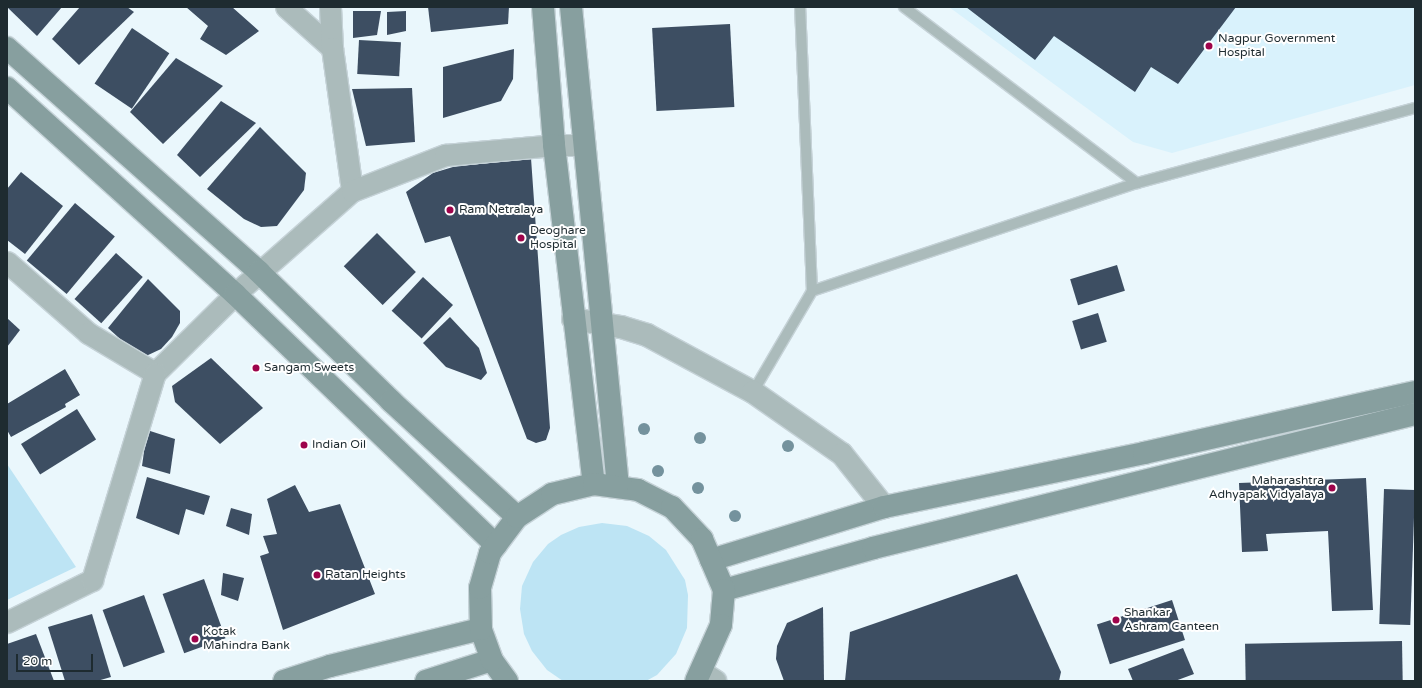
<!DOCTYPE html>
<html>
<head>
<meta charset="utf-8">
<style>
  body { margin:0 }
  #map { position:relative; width:1422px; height:688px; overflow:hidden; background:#eaf7fc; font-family:"Varela Round",sans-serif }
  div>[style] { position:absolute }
  .built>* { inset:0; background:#d9f2fc }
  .green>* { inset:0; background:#bde4f4 }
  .building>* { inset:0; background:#3d4e62; transform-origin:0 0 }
  .roads { filter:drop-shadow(1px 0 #c5d2d7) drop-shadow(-1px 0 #c5d2d7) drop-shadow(0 1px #c5d2d7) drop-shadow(0 -1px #c5d2d7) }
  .service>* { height:10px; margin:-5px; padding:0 5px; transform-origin:5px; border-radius:5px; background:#abbbbb }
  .minor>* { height:21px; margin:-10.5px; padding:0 10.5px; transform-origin:10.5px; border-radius:10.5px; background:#abbbbb }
  .tertiary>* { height:22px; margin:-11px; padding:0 11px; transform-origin:11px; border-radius:11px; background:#abbbbb }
  .secondary>* { height:22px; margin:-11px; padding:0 11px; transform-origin:11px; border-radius:11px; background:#879f9f }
  .trees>* { width:12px; height:12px; margin:-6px; border-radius:50%; background:#74929d }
  .dots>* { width:11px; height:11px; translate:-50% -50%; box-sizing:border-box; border:2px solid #fff; border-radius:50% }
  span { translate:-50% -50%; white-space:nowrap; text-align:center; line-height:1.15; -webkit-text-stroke:4px #fff; paint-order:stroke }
  .poi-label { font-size:12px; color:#1e2b30 }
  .left { translate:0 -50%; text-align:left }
  .right { translate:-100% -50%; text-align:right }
  .frame { position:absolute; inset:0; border:8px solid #1e2b30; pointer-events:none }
  .scale { position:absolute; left:16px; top:654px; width:77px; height:18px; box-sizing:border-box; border:2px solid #1e2b30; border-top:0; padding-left:5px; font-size:12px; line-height:14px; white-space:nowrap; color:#1e2b30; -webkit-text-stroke:3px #fff; paint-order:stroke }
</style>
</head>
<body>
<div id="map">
  <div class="built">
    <i style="clip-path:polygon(949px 7px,1415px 7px,1415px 85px,1172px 153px,1133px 142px)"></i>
  </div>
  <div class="green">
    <i style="clip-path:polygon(7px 464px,76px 567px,7px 600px)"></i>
    <i style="clip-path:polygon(602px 523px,627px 526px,649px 536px,666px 550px,685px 580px,688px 595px,687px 628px,676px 654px,657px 675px,646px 681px,563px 681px,547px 670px,532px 651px,524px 634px,520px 609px,522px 586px,533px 562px,548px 544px,561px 535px,579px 527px)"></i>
  </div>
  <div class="building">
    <i style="clip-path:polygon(7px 7px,62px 7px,37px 36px)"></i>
    <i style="clip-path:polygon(80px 7px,127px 7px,134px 12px,79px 65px,52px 39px)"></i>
    <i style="clip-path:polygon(186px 7px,232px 7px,259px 31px,226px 55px,200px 39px,208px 26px)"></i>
    <i style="clip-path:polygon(428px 7px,509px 7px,508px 24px,431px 32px)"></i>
    <i style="clip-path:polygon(966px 7px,1236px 7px,1178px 84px,1151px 67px,1135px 92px,1054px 36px,1035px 60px)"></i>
    <i style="clip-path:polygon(353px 11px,381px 11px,377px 35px,353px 38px)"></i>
    <i style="clip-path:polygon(406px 11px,406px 31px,387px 35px,387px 12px)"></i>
    <i style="left:730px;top:24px;width:83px;height:78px;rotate:87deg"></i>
    <i style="left:132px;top:28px;width:45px;height:67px;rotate:34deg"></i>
    <i style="left:359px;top:40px;width:42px;height:34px;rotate:3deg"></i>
    <i style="clip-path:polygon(514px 49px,513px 79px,501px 101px,443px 118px,443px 67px)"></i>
    <i style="clip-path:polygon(176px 58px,223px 86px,163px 144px,130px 112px)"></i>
    <i style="clip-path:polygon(412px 88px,415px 142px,366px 146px,352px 89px)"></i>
    <i style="clip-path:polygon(221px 101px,256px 123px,200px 177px,177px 155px)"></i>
    <i style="clip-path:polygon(260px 127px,306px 173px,304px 190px,277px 226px,261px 227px,244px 219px,207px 189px)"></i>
    <i style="clip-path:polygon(531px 158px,550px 428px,546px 440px,536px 443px,527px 439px,450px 236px,425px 243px,406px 192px,433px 173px,453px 167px)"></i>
    <i style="clip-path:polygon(21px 172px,63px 206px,25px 254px,7px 240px,7px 189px)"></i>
    <i style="left:75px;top:203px;width:52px;height:75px;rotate:40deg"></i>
    <i style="left:377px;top:233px;width:55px;height:47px;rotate:45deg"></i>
    <i style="left:116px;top:253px;width:36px;height:62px;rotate:42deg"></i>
    <i style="left:1117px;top:265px;width:27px;height:49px;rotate:73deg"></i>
    <i style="left:423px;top:277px;width:41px;height:46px;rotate:43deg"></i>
    <i style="clip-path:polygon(148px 279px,180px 311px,180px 323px,172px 337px,161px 349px,146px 356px,138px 355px,108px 328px)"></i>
    <i style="left:1098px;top:313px;width:30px;height:27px;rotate:73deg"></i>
    <i style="clip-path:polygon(450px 317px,479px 348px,487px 373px,481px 380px,446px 367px,423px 343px)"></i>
    <i style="clip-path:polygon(7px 318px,20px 330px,7px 347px)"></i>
    <i style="clip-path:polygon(211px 358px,263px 408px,220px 444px,175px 402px,172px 386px)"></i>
    <i style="clip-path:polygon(65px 369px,80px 395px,65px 404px,66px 407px,11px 437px,7px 430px,7px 404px)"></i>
    <i style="left:77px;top:409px;width:36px;height:66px;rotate:58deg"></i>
    <i style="clip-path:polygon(147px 430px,175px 439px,170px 474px,142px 466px)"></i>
    <i style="clip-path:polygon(147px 477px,210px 496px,204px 515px,186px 509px,179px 535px,136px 518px)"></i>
    <i style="clip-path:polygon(1366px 478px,1373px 610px,1332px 611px,1328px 531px,1266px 534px,1268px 551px,1242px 552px,1239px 483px)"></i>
    <i style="clip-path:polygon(295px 485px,309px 512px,340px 504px,375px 594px,283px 630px,260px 556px,269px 553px,263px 536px,277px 534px,267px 499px)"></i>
    <i style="left:1384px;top:489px;width:31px;height:135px;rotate:2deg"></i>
    <i style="clip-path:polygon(231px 508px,252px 514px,249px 535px,226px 526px)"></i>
    <i style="clip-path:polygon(223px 573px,244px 578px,238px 601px,221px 595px)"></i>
    <i style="clip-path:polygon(1017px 574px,1061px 672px,1059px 681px,845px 681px,850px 632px)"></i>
    <i style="left:204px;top:579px;width:63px;height:44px;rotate:70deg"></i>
    <i style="left:144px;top:595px;width:61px;height:44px;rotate:70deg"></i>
    <i style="left:1172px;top:600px;width:42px;height:79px;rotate:72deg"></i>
    <i style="clip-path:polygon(823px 607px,824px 681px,784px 681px,776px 659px,777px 646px,787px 623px)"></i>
    <i style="clip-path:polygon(92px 614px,111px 677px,97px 681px,65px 681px,48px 627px)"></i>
    <i style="clip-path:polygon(36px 634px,54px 681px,7px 681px,7px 644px)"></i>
    <i style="left:1402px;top:641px;width:40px;height:157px;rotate:89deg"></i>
    <i style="clip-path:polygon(1183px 648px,1194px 674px,1175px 681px,1133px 681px,1128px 669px)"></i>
  </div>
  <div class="roads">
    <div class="service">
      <i style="left:904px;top:7px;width:292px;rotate:37.1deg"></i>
      <i style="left:1137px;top:183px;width:288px;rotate:-15.1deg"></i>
      <i style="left:812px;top:291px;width:342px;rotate:-18.4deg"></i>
      <i style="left:753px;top:392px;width:117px;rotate:-59.7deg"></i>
      <i style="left:812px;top:291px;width:284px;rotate:-92.4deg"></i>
    </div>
    <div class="minor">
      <i style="left:286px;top:7px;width:62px;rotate:41.7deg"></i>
      <i style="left:330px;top:7px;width:41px;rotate:87.2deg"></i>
      <i style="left:332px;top:48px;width:144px;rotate:82deg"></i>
      <i style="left:7px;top:262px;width:108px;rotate:41.2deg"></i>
      <i style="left:88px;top:333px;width:78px;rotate:30.8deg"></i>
      <i style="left:155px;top:373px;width:112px;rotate:-44.6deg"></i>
      <i style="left:235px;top:294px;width:156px;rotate:-41.4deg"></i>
      <i style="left:352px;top:191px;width:100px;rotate:-21.2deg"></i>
      <i style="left:445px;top:155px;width:109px;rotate:-5.2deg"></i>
      <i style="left:554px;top:145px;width:30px"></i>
      <i style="left:7px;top:622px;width:95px;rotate:-26.3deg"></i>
      <i style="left:92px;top:580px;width:216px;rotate:-73.1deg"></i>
    </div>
    <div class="tertiary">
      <i style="left:573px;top:319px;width:49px;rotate:9.5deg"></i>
      <i style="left:621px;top:327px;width:27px;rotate:17deg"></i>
      <i style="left:647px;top:335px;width:120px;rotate:28.3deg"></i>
      <i style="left:753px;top:392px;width:108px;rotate:34.9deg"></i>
      <i style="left:842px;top:454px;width:68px;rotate:51.6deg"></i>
      <i style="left:701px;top:672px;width:17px;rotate:33deg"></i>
    </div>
    <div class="secondary">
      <i style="left:543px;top:7px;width:138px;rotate:85.4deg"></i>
      <i style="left:554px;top:145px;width:341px;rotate:83.3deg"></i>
      <i style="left:571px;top:7px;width:482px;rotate:84.4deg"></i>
      <i style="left:7px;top:48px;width:337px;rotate:41.6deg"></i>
      <i style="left:259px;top:272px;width:185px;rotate:44.3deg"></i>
      <i style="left:391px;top:401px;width:171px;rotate:42.6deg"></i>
      <i style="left:7px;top:88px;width:307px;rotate:42.1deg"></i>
      <i style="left:235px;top:294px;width:362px;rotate:43.9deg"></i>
      <i style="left:711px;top:560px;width:181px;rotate:-17deg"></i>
      <i style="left:884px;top:507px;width:266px;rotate:-11.7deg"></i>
      <i style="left:1144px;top:453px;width:278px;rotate:-12.7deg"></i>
      <i style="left:724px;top:590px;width:155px;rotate:-15.7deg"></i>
      <i style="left:873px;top:548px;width:558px;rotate:-13.89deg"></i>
      <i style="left:284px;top:681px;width:48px;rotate:-18.1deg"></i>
      <i style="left:330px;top:666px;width:155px;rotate:-13.8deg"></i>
      <i style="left:426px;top:681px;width:69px;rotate:-17.7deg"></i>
      <i style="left:507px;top:681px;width:26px;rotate:-126deg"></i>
      <i style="left:492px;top:660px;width:33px;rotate:-110deg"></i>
      <i style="left:481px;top:629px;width:41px;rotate:-91.4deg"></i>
      <i style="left:480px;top:588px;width:36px;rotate:-74deg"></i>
      <i style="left:490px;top:553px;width:45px;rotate:-53.1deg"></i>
      <i style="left:517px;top:517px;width:42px;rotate:-33.3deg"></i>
      <i style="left:552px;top:494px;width:43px;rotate:-13.4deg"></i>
      <i style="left:594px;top:484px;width:44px;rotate:7.8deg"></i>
      <i style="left:638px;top:490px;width:38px;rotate:27deg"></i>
      <i style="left:672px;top:507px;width:44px;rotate:46.8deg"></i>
      <i style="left:702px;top:539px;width:56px;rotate:66.7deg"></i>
      <i style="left:724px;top:590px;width:35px;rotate:95deg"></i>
      <i style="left:721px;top:625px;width:61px;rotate:114.1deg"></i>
    </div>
  </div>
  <div class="trees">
    <i style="left:644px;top:429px"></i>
    <i style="left:700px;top:438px"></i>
    <i style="left:788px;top:446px"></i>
    <i style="left:658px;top:471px"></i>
    <i style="left:698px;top:488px"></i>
    <i style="left:735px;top:516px"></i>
  </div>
  <div class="dots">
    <i style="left:1209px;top:46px;background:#9e044b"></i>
    <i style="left:450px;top:210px;background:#9e044b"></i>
    <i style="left:521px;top:238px;background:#9e044b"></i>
    <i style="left:256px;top:368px;background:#9e044b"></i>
    <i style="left:304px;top:445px;background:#9e044b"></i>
    <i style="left:1332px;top:488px;background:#9e044b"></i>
    <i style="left:317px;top:575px;background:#9e044b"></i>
    <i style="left:1116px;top:620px;background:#9e044b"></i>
    <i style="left:195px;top:639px;background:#9e044b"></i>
  </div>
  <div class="poi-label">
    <span class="left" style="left:1218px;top:46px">Nagpur Government<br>Hospital</span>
    <span class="left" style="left:459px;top:210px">Ram Netralaya</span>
    <span class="left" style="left:530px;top:238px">Deoghare<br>Hospital</span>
    <span class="left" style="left:264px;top:368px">Sangam Sweets</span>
    <span class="left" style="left:312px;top:445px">Indian Oil</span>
    <span class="right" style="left:1324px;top:488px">Maharashtra<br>Adhyapak Vidyalaya</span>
    <span class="left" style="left:325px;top:575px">Ratan Heights</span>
    <span class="left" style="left:1124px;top:620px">Shankar<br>Ashram Canteen</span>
    <span class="left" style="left:203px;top:639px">Kotak<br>Mahindra Bank</span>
  </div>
  <div class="frame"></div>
  <div class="scale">20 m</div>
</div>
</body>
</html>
